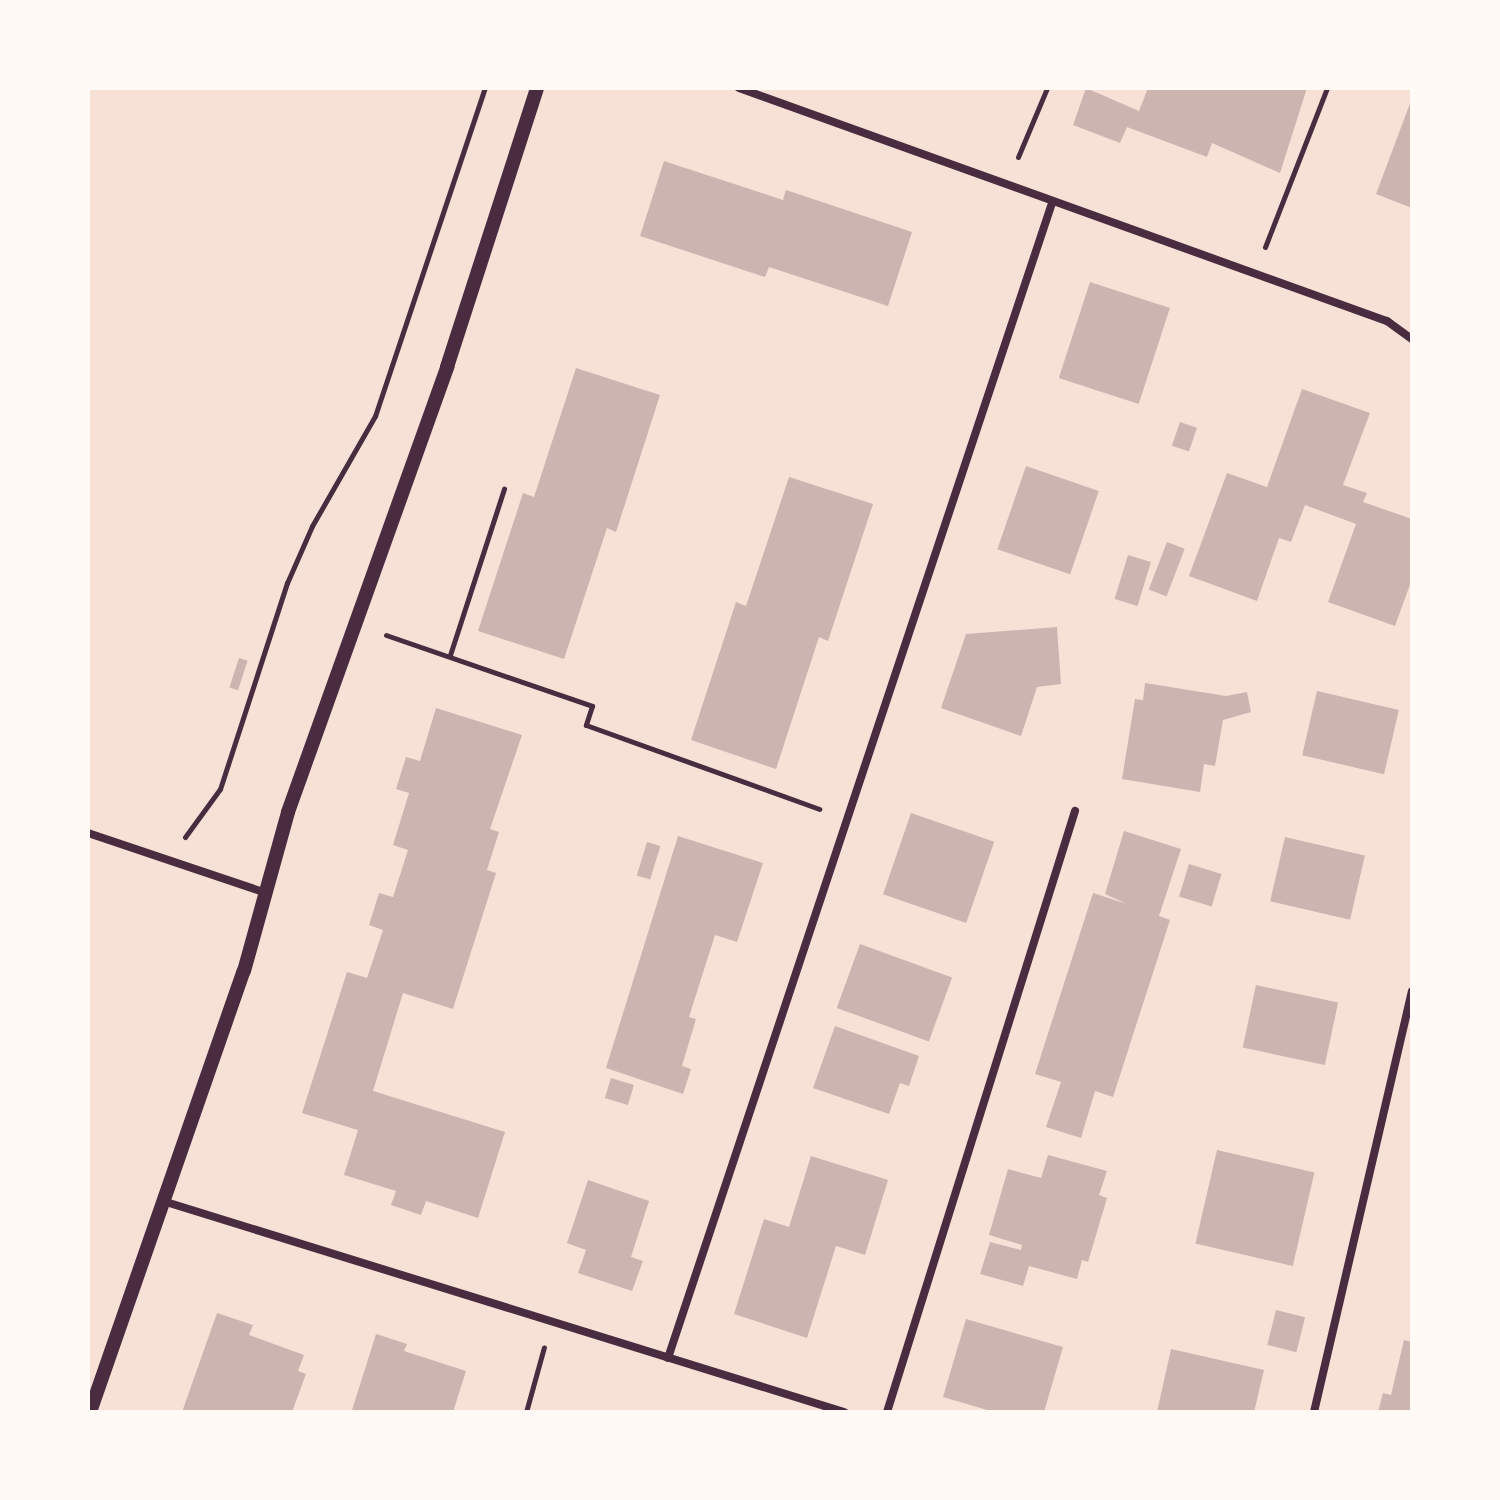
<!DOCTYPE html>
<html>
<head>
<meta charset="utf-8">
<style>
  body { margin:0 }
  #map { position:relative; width:1500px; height:1500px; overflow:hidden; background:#f7e1d7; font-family:"Noto Serif",serif }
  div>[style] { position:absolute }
  .building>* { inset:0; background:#ccb4b1; transform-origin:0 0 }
  .path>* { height:5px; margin:-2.5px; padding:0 2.5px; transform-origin:2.5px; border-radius:2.5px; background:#4a2c40 }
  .minor>* { height:8px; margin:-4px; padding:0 4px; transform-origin:4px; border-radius:4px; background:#4a2c40 }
  .tertiary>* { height:14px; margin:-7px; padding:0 7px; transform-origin:7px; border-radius:7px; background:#4a2c40 }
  span { translate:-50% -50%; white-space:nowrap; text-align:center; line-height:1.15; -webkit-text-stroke:7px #fffaf5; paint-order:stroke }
  .frame { position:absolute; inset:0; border:90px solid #fffaf5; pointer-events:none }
</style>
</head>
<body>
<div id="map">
  <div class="building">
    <i style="clip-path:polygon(1086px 88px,1139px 111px,1148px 88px,1307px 88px,1280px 173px,1212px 143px,1207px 157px,1127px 127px,1120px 143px,1073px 125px)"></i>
    <i style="clip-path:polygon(1412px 98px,1412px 208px,1376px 194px)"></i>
    <i style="clip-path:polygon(664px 161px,783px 200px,786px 190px,912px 232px,888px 306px,769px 267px,765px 277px,640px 236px)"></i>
    <i style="left:1090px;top:282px;width:84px;height:101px;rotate:18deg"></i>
    <i style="clip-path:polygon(576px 368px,660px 395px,616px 532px,607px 528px,564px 659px,478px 631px,523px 493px,534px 497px)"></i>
    <i style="clip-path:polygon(1302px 389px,1370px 413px,1343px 485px,1367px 493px,1363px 502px,1412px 519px,1412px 579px,1395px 626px,1328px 602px,1356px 524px,1305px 505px,1291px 542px,1279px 538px,1257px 601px,1189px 576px,1227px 473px,1267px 487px)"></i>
    <i style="left:1180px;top:422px;width:18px;height:25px;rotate:19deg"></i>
    <i style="left:1026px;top:466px;width:77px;height:88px;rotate:19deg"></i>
    <i style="clip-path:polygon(789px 477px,873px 504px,828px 641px,819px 637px,776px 769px,691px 740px,736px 602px,746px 606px)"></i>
    <i style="left:1167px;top:542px;width:19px;height:51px;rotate:21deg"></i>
    <i style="left:1128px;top:555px;width:24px;height:46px;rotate:17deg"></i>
    <i style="clip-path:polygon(1057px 627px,1061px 684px,1037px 687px,1021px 736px,941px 708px,966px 634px)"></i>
    <i style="left:239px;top:658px;width:9px;height:31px;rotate:18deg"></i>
    <i style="clip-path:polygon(1145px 683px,1226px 696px,1247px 692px,1251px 712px,1223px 720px,1215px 766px,1204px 764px,1200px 792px,1122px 779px,1135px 699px,1143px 700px)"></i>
    <i style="left:1317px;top:691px;width:84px;height:66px;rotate:13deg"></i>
    <i style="clip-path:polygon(436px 708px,522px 735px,490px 829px,499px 832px,487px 870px,496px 873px,453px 1009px,403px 993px,373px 1091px,505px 1132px,478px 1218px,426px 1201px,421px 1215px,391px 1205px,396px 1191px,344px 1175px,358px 1130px,302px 1113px,347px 972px,367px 978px,383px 930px,369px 925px,379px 893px,393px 897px,408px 850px,393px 845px,409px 793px,396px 789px,406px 757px,420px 761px)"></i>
    <i style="left:911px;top:813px;width:88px;height:86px;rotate:19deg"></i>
    <i style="clip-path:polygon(1124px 831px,1181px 849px,1159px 916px,1170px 920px,1113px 1097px,1095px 1091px,1081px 1138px,1046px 1127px,1061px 1082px,1035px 1074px,1093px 893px,1127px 904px,1105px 894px)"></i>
    <i style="clip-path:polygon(678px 836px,763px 863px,737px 942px,715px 935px,689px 1017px,696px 1019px,682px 1066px,691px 1069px,683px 1094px,606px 1068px)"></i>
    <i style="left:1285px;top:837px;width:82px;height:66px;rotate:13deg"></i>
    <i style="left:647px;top:842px;width:14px;height:35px;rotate:17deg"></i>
    <i style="left:1189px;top:864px;width:34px;height:34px;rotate:17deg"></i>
    <i style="left:860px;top:944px;width:98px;height:68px;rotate:20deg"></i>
    <i style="left:1256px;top:985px;width:84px;height:64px;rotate:12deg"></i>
    <i style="clip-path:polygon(835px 1026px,919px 1056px,909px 1086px,900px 1083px,889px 1114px,813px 1088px)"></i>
    <i style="left:611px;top:1078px;width:24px;height:21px;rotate:17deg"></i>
    <i style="left:1217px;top:1150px;width:100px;height:96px;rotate:13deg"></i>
    <i style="clip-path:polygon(1048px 1155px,1107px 1171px,1099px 1195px,1107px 1198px,1088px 1262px,1082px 1260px,1077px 1279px,1029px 1266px,1023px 1286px,980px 1274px,990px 1242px,1021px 1250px,1022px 1245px,989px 1235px,1008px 1169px,1041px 1178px)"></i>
    <i style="clip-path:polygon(811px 1156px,888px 1180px,865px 1255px,836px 1246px,807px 1338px,734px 1314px,764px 1219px,789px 1227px)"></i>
    <i style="clip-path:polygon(588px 1180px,649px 1201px,631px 1257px,643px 1261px,632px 1291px,578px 1273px,586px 1250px,567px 1243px)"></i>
    <i style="left:1276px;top:1310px;width:30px;height:36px;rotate:14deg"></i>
    <i style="clip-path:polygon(217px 1313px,253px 1325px,249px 1335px,304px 1355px,298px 1371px,306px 1374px,292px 1412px,182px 1412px)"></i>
    <i style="clip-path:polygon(966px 1319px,1063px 1347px,1044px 1412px,994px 1412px,943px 1397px)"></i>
    <i style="clip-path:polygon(376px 1334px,407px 1344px,404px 1351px,466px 1371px,453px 1412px,352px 1410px)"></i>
    <i style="clip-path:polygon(1404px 1340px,1412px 1342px,1412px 1412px,1378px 1412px,1383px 1393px,1391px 1395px)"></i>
    <i style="clip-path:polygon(1171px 1349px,1264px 1370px,1254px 1412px,1157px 1412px)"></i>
  </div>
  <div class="path">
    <i style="left:1018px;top:157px;width:75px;rotate:-67.2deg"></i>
    <i style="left:1265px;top:247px;width:171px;rotate:-68.7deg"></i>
    <i style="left:386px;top:635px;width:218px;rotate:19deg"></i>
    <i style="left:592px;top:706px;width:20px;rotate:108deg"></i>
    <i style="left:586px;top:725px;width:248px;rotate:19.8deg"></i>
    <i style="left:450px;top:655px;width:175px;rotate:-72deg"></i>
    <i style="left:185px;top:837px;width:59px;rotate:-53.9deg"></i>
    <i style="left:220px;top:789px;width:217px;rotate:-72deg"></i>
    <i style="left:287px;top:583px;width:62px;rotate:-66.3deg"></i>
    <i style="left:312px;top:526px;width:127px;rotate:-60.2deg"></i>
    <i style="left:375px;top:416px;width:346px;rotate:-71.5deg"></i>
    <i style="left:526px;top:1412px;width:67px;rotate:-74.5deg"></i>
  </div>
  <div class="minor">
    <i style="left:739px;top:88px;width:689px;rotate:19.78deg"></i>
    <i style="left:1387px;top:321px;width:31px;rotate:36deg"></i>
    <i style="left:88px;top:833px;width:185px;rotate:18.6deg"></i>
    <i style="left:166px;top:1202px;width:710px;rotate:17.21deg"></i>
    <i style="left:668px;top:1358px;width:1217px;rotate:-71.61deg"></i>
    <i style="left:887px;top:1412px;width:630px;rotate:-72.63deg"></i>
    <i style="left:1314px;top:1412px;width:432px;rotate:-76.9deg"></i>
  </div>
  <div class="tertiary">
    <i style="left:90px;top:1412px;width:467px;rotate:-70.8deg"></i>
    <i style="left:244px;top:971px;width:165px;rotate:-74.5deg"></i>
    <i style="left:288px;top:812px;width:473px;rotate:-70.3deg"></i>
    <i style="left:447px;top:367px;width:293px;rotate:-72.1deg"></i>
  </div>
  <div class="frame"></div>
</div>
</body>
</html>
